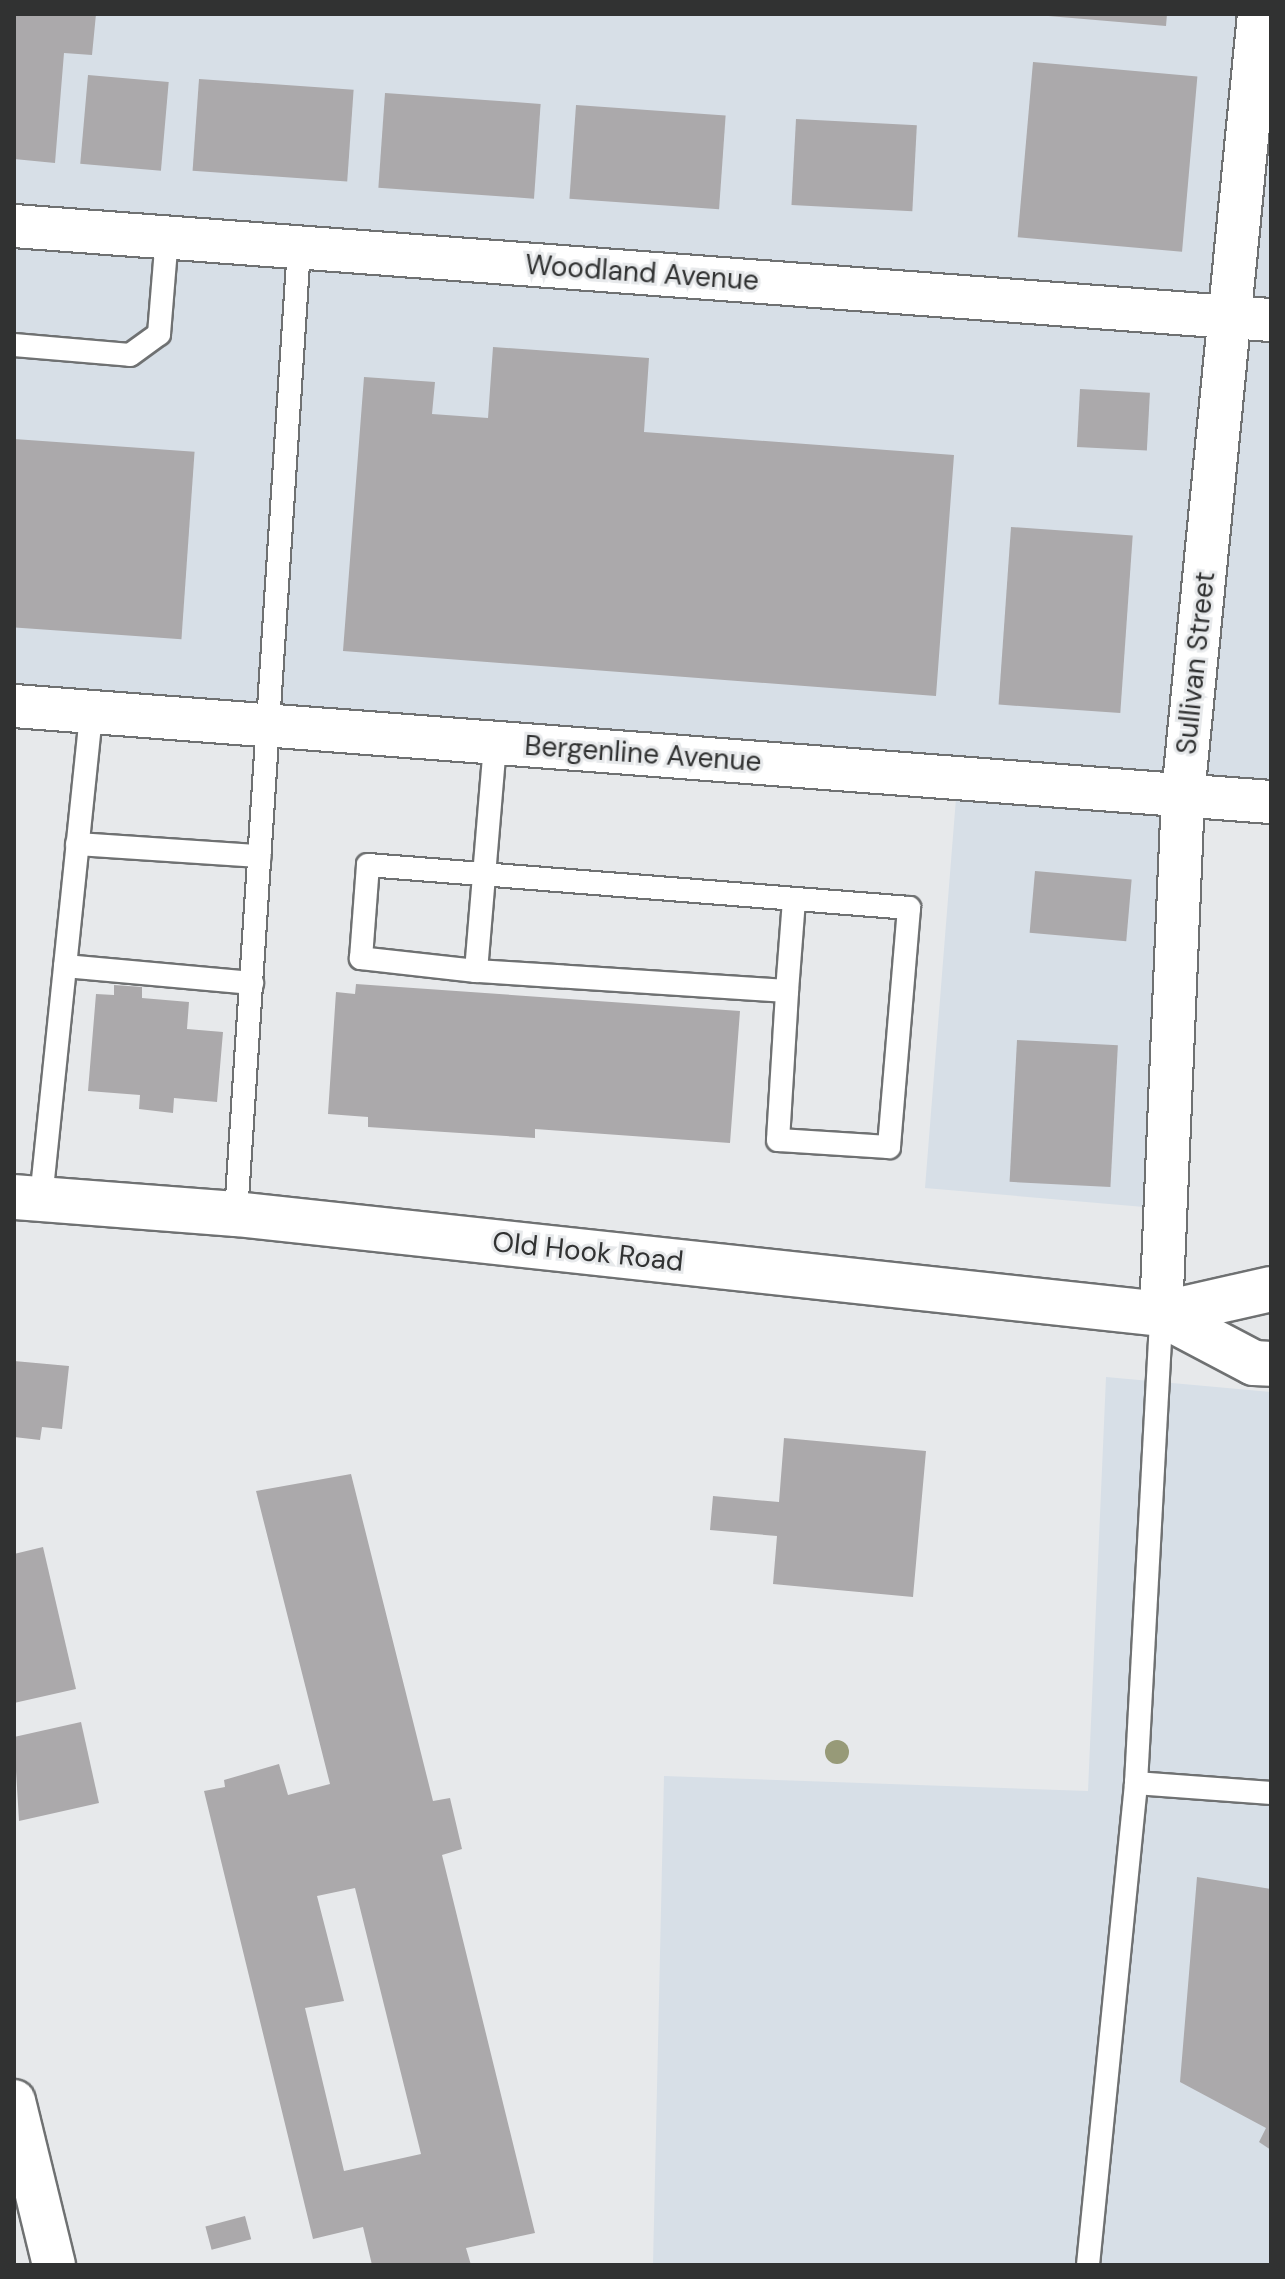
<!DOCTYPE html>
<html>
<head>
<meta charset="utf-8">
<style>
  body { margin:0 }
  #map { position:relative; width:1285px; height:2279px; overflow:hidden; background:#e7e9eb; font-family:"DM Sans",sans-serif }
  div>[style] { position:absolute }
  .built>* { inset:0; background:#d7dfe7 }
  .building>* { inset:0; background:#aba9ab; transform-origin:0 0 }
  .roads { filter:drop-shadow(2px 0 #6f7172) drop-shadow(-2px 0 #6f7172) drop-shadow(0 2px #6f7172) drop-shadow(0 -2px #6f7172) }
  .service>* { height:22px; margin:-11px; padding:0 11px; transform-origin:11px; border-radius:11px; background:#fff }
  .minor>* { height:42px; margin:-21px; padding:0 21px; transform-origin:21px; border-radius:21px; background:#fff }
  .primary>* { height:44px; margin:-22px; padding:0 22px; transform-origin:22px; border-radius:22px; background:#fff }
  .trees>* { width:24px; height:24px; margin:-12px; border-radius:50%; background:#979a78 }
  span { translate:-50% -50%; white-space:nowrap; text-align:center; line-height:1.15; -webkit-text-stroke:6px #e7e9eb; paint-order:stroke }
  .street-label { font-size:28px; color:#313232 }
  .frame { position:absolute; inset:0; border:16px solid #313232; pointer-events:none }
</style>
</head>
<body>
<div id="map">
  <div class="built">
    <i style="clip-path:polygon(14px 14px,1271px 14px,1271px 809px,1191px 803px,1179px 1210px,925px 1188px,958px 773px,14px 707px)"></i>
    <i style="clip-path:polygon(1106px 1377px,1271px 1392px,1271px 2265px,653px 2265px,664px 1776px,1088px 1791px)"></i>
  </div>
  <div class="building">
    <i style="clip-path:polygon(14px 14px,96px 14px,92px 55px,64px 53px,55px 163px,14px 159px)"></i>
    <i style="clip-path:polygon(1025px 14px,1167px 14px,1166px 26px)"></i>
    <i style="left:1033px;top:62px;width:165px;height:176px;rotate:5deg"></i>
    <i style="left:88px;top:75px;width:81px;height:89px;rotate:5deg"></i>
    <i style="left:199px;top:79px;width:155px;height:92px;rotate:4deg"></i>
    <i style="left:385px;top:93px;width:156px;height:95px;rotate:4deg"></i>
    <i style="left:576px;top:105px;width:150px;height:94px;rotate:4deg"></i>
    <i style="left:796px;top:119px;width:121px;height:86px;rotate:3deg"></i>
    <i style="clip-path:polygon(493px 347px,649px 358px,644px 432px,954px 455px,936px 696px,343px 651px,364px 377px,435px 382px,432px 414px,488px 418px)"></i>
    <i style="left:1080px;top:389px;width:70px;height:58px;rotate:3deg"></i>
    <i style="left:14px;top:439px;width:181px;height:188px;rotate:4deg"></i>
    <i style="left:1011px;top:527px;width:122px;height:178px;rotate:4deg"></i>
    <i style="left:1035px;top:871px;width:97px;height:62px;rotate:5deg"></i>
    <i style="clip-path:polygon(356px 984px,740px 1011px,730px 1143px,535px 1129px,535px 1138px,368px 1127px,368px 1117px,328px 1114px,336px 992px,355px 994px)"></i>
    <i style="clip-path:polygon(114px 985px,142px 987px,142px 998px,189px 1002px,187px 1029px,223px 1032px,217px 1102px,174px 1098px,173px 1113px,139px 1109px,140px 1095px,88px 1091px,96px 994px,114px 995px)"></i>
    <i style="left:1017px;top:1040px;width:101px;height:142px;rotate:3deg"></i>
    <i style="clip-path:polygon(14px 1361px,69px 1366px,62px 1429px,42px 1427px,40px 1440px,14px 1437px)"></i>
    <i style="clip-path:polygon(784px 1438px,926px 1451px,913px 1597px,773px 1584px,777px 1536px,710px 1530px,713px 1496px,779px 1502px)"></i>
    <i style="clip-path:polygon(evenodd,351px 1474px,433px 1801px,450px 1798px,462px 1849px,442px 1855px,535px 2233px,466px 2248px,471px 2265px,372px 2265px,363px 2227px,313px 2239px,204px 1791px,225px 1787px,224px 1780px,279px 1764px,288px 1795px,330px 1784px,256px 1491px,351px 1474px,355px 1888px,421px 2154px,344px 2171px,305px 2008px,344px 2001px,317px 1896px,355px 1888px)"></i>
    <i style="clip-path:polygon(43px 1547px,76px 1689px,14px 1703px,14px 1554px)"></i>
    <i style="clip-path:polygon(81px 1722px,99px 1803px,19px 1821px,14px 1737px)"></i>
    <i style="clip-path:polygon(1197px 1877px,1271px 1889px,1271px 2150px,1259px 2142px,1266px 2128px,1180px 2082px)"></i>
    <i style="left:245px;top:2216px;width:24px;height:41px;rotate:75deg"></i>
  </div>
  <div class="roads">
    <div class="service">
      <i style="left:14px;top:345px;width:116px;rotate:4.9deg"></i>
      <i style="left:130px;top:355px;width:36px;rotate:-36deg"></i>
      <i style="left:159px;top:334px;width:97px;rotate:-85.3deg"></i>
      <i style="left:77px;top:844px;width:183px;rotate:3.8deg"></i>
      <i style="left:368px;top:865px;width:543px;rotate:4.54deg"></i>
      <i style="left:909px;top:908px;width:240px;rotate:94.8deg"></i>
      <i style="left:889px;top:1147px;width:111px;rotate:-176.4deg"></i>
      <i style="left:778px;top:1140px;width:149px;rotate:-86.5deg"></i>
      <i style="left:787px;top:991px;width:312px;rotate:-176.3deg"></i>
      <i style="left:476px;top:971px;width:116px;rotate:-173.6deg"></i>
      <i style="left:361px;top:958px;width:93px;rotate:-85.7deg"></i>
      <i style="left:65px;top:966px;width:188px;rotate:5.2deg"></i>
      <i style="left:476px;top:971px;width:229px;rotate:-85.2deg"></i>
      <i style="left:787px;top:991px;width:91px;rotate:-85.6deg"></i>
      <i style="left:41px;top:1199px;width:490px;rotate:-84.1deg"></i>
      <i style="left:236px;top:1214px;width:968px;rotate:-86.27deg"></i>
      <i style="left:1136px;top:1783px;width:135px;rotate:4.2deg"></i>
      <i style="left:1088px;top:2265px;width:484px;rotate:-84.3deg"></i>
      <i style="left:1136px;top:1783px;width:470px;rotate:-86.9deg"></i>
    </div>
    <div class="minor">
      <i style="left:14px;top:226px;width:1261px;rotate:4.28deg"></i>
      <i style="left:14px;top:706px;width:1261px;rotate:4.37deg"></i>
      <i style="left:1161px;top:1314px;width:519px;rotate:-87.57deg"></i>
      <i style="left:1183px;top:795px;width:785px;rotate:-84.44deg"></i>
      <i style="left:14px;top:2101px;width:169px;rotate:76.3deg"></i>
    </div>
    <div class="primary">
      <i style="left:14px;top:1197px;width:223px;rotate:4.4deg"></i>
      <i style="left:236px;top:1214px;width:930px;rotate:6.17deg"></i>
      <i style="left:1161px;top:1314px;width:113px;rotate:-12.8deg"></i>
      <i style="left:1161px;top:1314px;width:105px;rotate:27.8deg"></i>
      <i style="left:1254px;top:1363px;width:17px;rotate:3deg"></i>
    </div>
  </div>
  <div class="trees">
    <i style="left:837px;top:1752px"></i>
  </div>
  <div class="street-label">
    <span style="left:642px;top:273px;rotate:4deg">Woodland Avenue</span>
    <span style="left:1196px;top:663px;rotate:-84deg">Sullivan Street</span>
    <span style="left:643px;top:754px;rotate:4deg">Bergenline Avenue</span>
    <span style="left:588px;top:1252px;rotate:6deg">Old Hook Road</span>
  </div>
  <div class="frame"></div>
</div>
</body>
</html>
